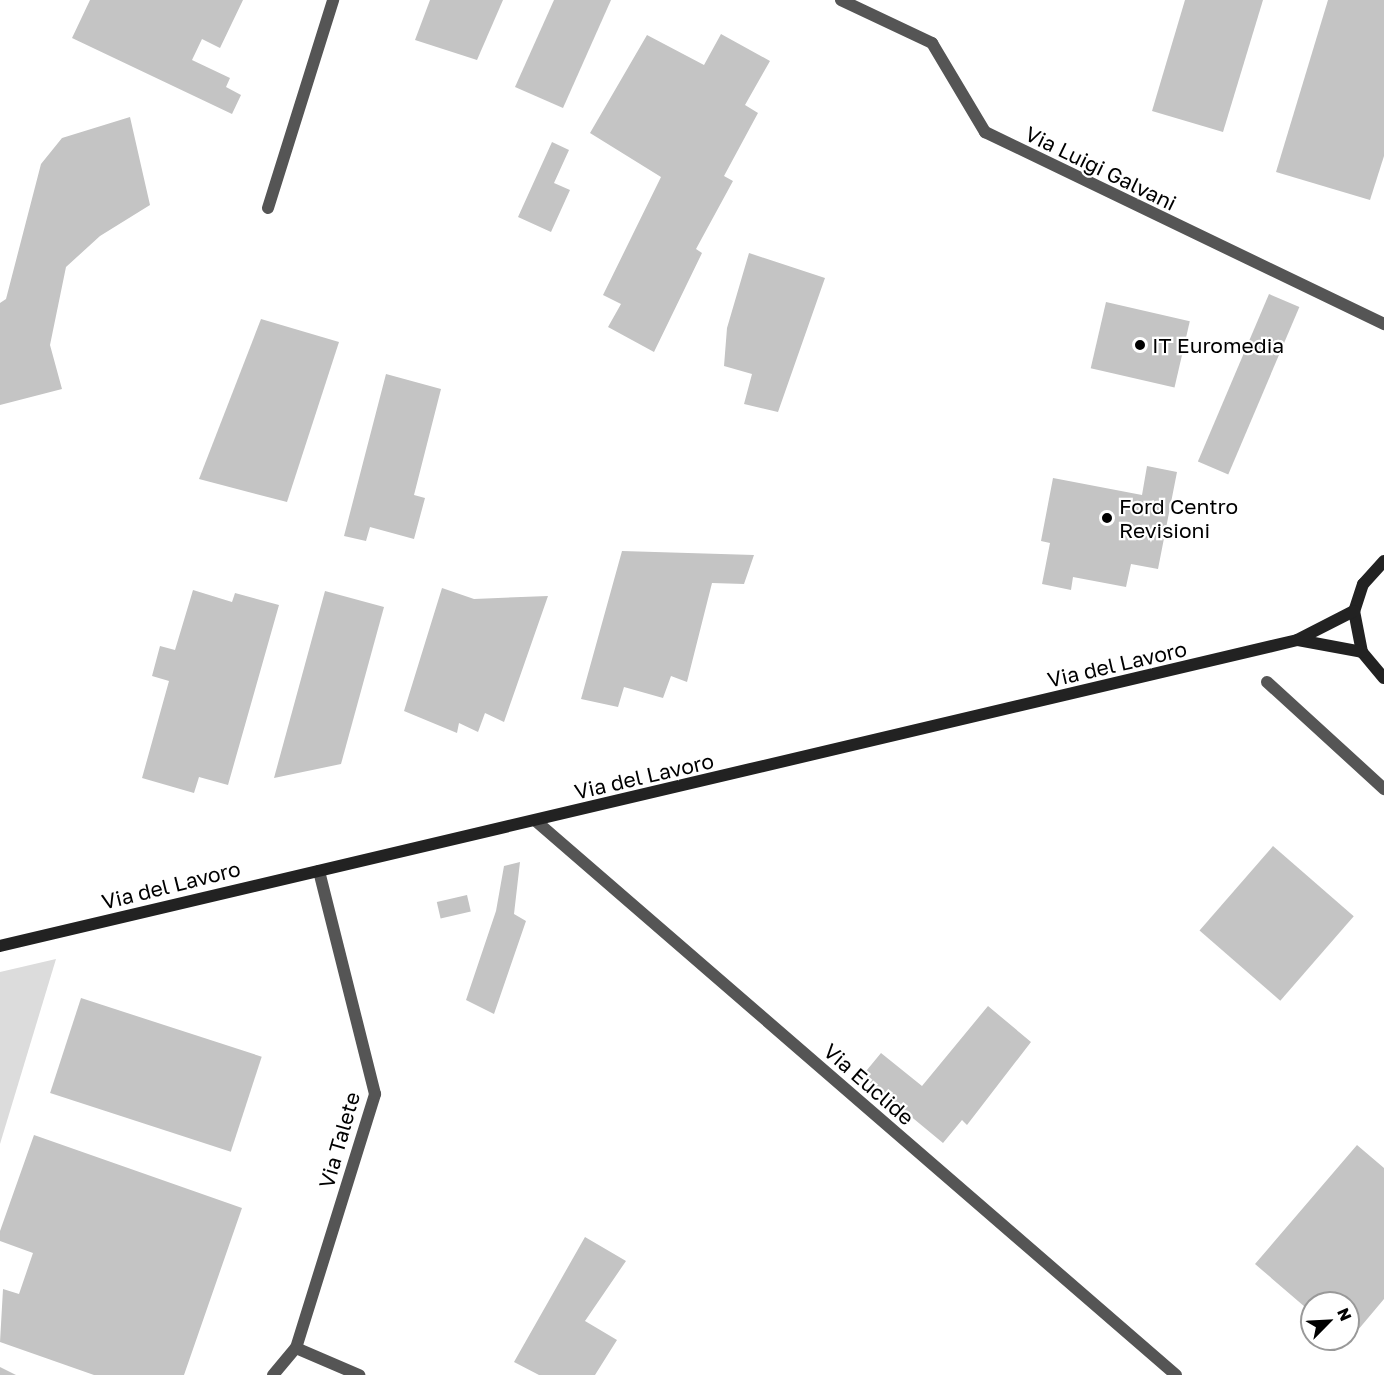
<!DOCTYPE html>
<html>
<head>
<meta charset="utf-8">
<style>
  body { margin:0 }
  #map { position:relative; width:1384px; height:1375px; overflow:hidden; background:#fff; font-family:"Golos Text",sans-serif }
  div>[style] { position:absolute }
  .green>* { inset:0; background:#dcdcdc }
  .building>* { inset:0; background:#c4c4c4; transform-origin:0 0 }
  .minor>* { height:12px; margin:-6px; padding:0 6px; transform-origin:6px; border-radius:6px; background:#555 }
  .secondary>* { height:12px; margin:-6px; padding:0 6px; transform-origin:6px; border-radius:6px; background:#222 }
  .dots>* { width:16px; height:16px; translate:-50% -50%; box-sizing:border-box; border:3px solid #fff; border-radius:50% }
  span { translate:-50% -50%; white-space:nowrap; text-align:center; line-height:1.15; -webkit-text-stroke:4.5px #fff; paint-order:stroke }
  .street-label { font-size:21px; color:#000 }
  .poi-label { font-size:21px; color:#000 }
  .left { translate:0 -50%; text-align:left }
  .north { position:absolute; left:1300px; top:1291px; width:60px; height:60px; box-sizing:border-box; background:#fff; border:2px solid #999; border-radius:50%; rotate:66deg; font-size:16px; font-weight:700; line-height:24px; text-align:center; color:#000 }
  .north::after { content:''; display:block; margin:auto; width:21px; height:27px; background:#000; clip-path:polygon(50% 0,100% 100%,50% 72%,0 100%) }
</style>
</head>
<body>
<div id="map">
  <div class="green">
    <i style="clip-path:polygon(56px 959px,0 1144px,0 972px)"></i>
  </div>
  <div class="building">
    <i style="clip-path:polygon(90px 0,243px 0,220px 48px,202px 39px,192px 60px,230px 78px,226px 87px,241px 95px,232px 114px,72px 38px)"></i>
    <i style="clip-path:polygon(430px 0,503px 0,477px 60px,415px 40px)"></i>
    <i style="clip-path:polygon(554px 0,611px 0,563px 108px,515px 87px)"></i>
    <i style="clip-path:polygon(1185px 0,1263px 0,1223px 132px,1152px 111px)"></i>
    <i style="clip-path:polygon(1328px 0,1384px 0,1384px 156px,1370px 200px,1276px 172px)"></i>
    <i style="clip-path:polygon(721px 34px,770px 61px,745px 105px,758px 113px,724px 176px,733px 181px,696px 249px,702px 253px,654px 352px,608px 327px,621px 304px,603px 295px,661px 177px,590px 133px,647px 35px,704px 65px)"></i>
    <i style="clip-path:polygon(130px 117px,150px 205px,100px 236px,66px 267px,50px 345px,62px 389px,0 405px,0 303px,6px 299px,41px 164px,62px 138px)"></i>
    <i style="clip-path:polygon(552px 142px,569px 150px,554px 183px,570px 190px,551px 232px,518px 217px)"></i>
    <i style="clip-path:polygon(749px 253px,825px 278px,778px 412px,744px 404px,752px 374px,724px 366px,727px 328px)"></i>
    <i style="left:1269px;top:294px;width:33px;height:182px;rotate:23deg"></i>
    <i style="left:1106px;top:302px;width:86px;height:68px;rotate:13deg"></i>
    <i style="clip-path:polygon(261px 319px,339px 342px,287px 502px,199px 479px)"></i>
    <i style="clip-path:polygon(386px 374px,441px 389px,414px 495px,425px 498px,414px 539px,370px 527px,366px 541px,344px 536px)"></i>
    <i style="clip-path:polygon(1147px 466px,1177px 472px,1158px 569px,1131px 564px,1126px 587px,1073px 577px,1071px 590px,1042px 584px,1050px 543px,1041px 541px,1053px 478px,1142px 495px)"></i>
    <i style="clip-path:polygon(622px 551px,754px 555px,744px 584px,712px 583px,687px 682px,671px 676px,663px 698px,624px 687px,618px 707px,581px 699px)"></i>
    <i style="clip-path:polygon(442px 588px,474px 599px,548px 596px,504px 722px,485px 713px,478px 732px,459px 723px,457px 733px,404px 711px)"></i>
    <i style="clip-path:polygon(193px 590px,232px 602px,235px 593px,279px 605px,228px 785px,199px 777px,194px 793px,142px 778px,169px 681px,152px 676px,160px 646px,175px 650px)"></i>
    <i style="clip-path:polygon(325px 591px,384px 607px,341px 764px,274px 778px)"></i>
    <i style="left:1273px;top:846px;width:107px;height:112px;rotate:41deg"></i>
    <i style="clip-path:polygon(520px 862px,514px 914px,526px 921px,494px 1014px,466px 1000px,496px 911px,504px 866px)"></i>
    <i style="left:467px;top:895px;width:17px;height:31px;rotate:77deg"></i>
    <i style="left:81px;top:998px;width:190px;height:100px;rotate:18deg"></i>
    <i style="clip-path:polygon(988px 1006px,1031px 1042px,967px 1125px,962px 1120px,943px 1143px,862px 1076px,881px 1053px,922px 1086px)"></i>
    <i style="clip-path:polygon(34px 1135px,242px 1208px,184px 1375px,94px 1375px,0 1342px,3px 1289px,19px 1294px,33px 1253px,0 1241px,0 1231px)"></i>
    <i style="clip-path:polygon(1357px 1145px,1384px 1168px,1384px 1299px,1347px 1343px,1342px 1339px,1348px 1339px,1348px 1303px,1312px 1303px,1312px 1313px,1255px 1264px)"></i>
    <i style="clip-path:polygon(585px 1237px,626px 1261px,585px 1321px,617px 1340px,595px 1375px,539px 1375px,514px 1362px)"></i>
    <i style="clip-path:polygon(0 1367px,16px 1375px,0 1375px)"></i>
  </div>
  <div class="minor">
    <i style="left:841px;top:0;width:101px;rotate:25.3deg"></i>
    <i style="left:932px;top:43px;width:104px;rotate:59.2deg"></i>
    <i style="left:985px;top:132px;width:443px;rotate:25.7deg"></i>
    <i style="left:268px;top:208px;width:218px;rotate:-72.6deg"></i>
    <i style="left:1267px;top:682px;width:159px;rotate:42.4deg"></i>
    <i style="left:537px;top:822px;width:845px;rotate:40.87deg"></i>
    <i style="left:296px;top:1348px;width:69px;rotate:23.2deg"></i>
    <i style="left:273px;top:1375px;width:35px;rotate:-50deg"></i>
    <i style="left:296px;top:1348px;width:266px;rotate:-72.7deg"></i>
    <i style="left:375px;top:1094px;width:230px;rotate:-104.1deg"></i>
  </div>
  <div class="secondary">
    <i style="left:1384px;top:561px;width:31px;rotate:132deg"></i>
    <i style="left:1363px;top:584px;width:28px;rotate:108deg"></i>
    <i style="left:1354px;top:611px;width:42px;rotate:79deg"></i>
    <i style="left:1362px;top:652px;width:34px;rotate:50deg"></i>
    <i style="left:1298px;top:640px;width:65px;rotate:10.6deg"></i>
    <i style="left:0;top:946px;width:1333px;rotate:-13.27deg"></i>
    <i style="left:1297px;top:640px;width:64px;rotate:-27deg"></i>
  </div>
  <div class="dots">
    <i style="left:1140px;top:345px;background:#000"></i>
    <i style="left:1107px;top:518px;background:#000"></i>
  </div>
  <div class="street-label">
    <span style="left:1101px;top:168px;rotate:26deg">Via Luigi Galvani</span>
    <span style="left:1117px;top:664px;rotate:-13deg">Via del Lavoro</span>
    <span style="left:644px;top:776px;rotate:-13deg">Via del Lavoro</span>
    <span style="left:171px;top:885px;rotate:-14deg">Via del Lavoro</span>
    <span style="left:869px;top:1084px;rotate:41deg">Via Euclide</span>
    <span style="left:339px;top:1140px;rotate:-74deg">Via Talete</span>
  </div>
  <div class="poi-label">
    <span class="left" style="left:1152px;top:345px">IT Euromedia</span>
    <span class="left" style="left:1119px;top:518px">Ford Centro<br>Revisioni</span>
  </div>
  <div class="north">N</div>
</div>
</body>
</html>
